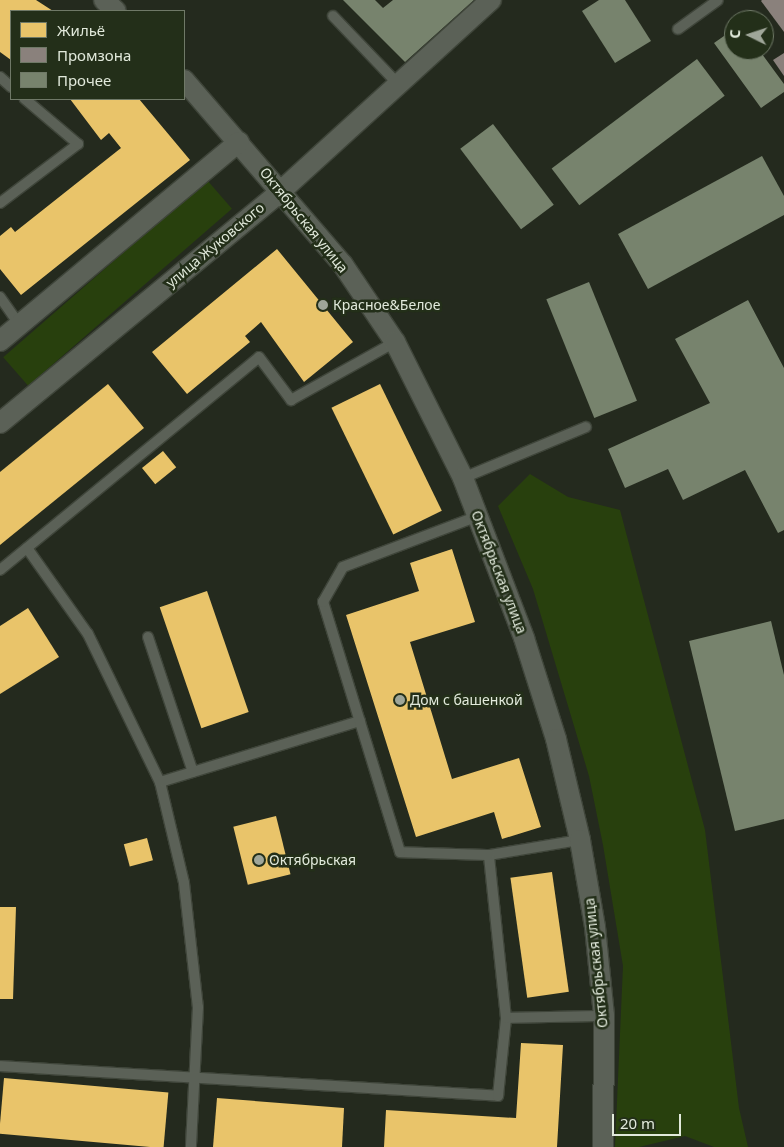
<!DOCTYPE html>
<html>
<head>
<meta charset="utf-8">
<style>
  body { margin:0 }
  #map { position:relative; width:784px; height:1147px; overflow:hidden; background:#242a1e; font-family:"Noto Sans",sans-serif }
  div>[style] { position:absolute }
  .green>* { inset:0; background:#28400d; transform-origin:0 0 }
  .homes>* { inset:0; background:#e9c46a; transform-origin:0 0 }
  .industry>* { inset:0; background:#8a817c }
  .building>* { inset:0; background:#77836d; transform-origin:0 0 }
  .roads { filter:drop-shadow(1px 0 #3f453a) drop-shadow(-1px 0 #3f453a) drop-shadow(0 1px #3f453a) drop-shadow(0 -1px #3f453a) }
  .lane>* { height:10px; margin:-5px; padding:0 5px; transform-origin:5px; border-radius:5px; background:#5b6157 }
  .street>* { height:20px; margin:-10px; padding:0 10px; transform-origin:10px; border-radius:10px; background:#5b6157 }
  .dots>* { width:14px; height:14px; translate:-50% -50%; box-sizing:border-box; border:2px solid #232f19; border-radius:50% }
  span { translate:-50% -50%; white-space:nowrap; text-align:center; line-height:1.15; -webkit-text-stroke:5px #232f19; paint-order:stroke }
  .street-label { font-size:14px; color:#e1e9db }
  .poi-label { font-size:14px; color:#e1e9db }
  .left { translate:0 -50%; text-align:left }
  .legend { position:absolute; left:10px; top:10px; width:175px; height:90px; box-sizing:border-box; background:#232f19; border:1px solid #6f7967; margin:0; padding:6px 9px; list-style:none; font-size:15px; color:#e1e9db }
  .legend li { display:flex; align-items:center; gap:10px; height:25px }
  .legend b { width:25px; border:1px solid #6f7967 }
  .north { position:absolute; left:724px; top:10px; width:50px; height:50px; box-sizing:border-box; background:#232f19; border:1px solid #6f7967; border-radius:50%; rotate:274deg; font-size:14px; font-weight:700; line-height:20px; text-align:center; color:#e1e9db }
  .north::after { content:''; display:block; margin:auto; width:18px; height:22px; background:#9fa699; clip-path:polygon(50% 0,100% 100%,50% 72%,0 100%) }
  .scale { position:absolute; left:612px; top:1114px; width:69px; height:22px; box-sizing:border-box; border:2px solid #e1e9db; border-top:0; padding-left:6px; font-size:15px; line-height:18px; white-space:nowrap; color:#e1e9db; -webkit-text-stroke:4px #232f19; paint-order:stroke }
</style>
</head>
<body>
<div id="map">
  <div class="green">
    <i style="left:207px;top:180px;width:38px;height:270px;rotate:49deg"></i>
    <i style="clip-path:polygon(530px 474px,568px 497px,620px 510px,705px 830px,739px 1108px,748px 1147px,714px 1147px,685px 1136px,639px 1147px,615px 1147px,623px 966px,603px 845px,589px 776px,533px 589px,498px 506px)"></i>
  </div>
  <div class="homes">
    <i style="clip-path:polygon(0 0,36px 0,53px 11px,11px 11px,11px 60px,0 52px)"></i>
    <i style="clip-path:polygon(70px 99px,139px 99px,190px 160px,21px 295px,0 269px,0 236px,11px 227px,15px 232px,121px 148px,109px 133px,101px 140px)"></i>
    <i style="clip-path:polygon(277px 249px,353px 342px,304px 382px,261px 322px,245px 336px,250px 342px,187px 394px,152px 352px)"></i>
    <i style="clip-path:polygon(108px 384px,144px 428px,0 545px,0 472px)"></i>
    <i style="left:380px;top:384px;width:141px;height:54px;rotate:64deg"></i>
    <i style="left:163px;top:451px;width:21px;height:27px;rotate:51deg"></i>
    <i style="clip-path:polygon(452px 549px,475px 622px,410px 642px,452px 779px,519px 758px,541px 827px,502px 839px,494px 812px,416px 837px,346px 615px,419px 591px,410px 563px)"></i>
    <i style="left:207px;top:591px;width:128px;height:50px;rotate:71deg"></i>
    <i style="clip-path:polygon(28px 608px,59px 657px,0 694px,0 626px)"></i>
    <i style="left:276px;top:816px;width:60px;height:44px;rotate:76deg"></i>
    <i style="left:147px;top:838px;width:23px;height:24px;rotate:75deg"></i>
    <i style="left:552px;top:872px;width:121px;height:42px;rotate:82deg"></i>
    <i style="clip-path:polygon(0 907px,16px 907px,13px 999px,0 999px)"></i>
    <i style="clip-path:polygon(521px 1043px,563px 1045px,557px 1147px,384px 1147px,386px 1110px,516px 1118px)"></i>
    <i style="left:4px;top:1078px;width:165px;height:56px;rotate:5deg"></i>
    <i style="clip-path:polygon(217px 1098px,344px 1108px,342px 1147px,213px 1147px)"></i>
  </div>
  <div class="industry">
    <i style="clip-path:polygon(762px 0,784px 0,784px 32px,761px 1px)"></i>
    <i style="clip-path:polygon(784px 53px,784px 76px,773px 60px)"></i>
  </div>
  <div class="building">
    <i style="clip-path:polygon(343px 0,375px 0,383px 8px,393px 0,474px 0,405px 62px)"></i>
    <i style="clip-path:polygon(599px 0,625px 0,651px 41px,615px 63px,582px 11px)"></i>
    <i style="clip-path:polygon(734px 29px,734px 50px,759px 50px,784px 84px,784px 92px,761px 108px,714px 43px)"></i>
    <i style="left:697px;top:59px;width:46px;height:182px;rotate:53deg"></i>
    <i style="left:493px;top:124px;width:101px;height:41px;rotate:53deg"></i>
    <i style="clip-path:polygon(762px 156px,784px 196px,784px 215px,648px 289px,618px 234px)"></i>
    <i style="left:589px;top:282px;width:128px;height:46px;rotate:68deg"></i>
    <i style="clip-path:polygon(748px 300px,784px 368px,784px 530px,778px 533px,745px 470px,683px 500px,668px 469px,625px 488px,608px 449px,710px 403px,675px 339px)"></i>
    <i style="clip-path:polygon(771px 621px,784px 675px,784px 819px,735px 831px,689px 641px)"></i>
  </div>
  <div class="roads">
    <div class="lane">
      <i style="left:333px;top:16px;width:94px;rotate:46.3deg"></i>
      <i style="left:678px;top:29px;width:49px;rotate:-35.9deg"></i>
      <i style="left:0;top:77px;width:15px;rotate:42deg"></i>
      <i style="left:0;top:203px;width:98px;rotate:-37.1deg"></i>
      <i style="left:78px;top:144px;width:70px;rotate:-139.7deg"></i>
      <i style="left:0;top:297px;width:35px;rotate:55deg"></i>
      <i style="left:463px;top:478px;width:133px;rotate:-22.5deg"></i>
      <i style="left:27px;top:548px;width:105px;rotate:54.7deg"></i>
      <i style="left:88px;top:634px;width:165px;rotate:64.1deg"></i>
      <i style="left:160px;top:782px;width:104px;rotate:76.6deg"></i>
      <i style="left:184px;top:883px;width:125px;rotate:83.6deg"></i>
      <i style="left:198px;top:1007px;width:140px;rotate:92.9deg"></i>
      <i style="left:0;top:570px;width:335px;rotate:-39.4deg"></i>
      <i style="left:259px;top:357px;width:54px;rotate:53.3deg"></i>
      <i style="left:291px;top:400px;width:119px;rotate:-29.1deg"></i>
      <i style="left:148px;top:637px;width:142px;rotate:71.6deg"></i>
      <i style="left:160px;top:782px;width:209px;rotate:-17deg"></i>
      <i style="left:489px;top:855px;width:92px;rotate:-9.4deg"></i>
      <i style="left:506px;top:1018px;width:98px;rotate:-1.2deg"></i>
      <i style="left:0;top:1066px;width:499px;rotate:3.4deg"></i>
      <i style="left:498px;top:1096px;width:78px;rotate:-84.1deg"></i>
      <i style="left:506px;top:1018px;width:164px;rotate:-96deg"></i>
      <i style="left:489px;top:855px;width:89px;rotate:-178.1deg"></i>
      <i style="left:400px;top:852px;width:262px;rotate:-107.1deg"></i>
      <i style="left:323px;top:602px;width:40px;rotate:-60.3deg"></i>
      <i style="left:343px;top:567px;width:144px;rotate:-20.7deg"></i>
    </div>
    <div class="street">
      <i style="left:104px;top:0;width:16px;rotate:43deg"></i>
      <i style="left:184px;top:80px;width:244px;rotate:49.3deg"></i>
      <i style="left:343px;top:265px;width:93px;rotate:56deg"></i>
      <i style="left:395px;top:342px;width:152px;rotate:63.4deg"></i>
      <i style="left:463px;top:478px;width:171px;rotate:69.1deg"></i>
      <i style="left:524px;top:638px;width:106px;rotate:72.4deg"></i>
      <i style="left:556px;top:739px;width:104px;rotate:76.6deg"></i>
      <i style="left:580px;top:840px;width:88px;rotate:80.2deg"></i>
      <i style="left:595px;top:927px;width:89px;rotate:84.2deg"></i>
      <i style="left:604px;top:1016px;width:131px;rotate:90.4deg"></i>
      <i style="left:0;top:341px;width:311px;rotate:-39.8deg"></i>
      <i style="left:0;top:423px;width:364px;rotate:-39.5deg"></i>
      <i style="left:281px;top:191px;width:284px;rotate:-42.3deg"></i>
    </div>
  </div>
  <div class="dots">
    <i style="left:323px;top:305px;background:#9fa699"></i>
    <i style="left:400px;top:700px;background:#9fa699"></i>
    <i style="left:259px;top:860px;background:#9fa699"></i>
  </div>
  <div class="street-label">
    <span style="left:304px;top:220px;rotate:51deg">Октябрьская улица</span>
    <span style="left:215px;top:245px;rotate:-40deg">улица Жуковского</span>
    <span style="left:499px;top:572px;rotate:69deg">Октябрьская улица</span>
    <span style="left:596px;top:963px;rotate:-96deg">Октябрьская улица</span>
  </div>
  <div class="poi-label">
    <span class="left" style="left:333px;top:305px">Красное&amp;Белое</span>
    <span class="left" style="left:410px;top:700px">Дом с башенкой</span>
    <span class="left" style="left:269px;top:860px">Октябрьская</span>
  </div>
  <ul class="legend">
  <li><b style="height:14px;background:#e9c46a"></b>Жильё</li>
  <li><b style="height:14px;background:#8a817c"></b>Промзона</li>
  <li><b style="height:14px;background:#77836d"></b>Прочее</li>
  </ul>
  <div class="north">С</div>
  <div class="scale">20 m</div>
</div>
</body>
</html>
